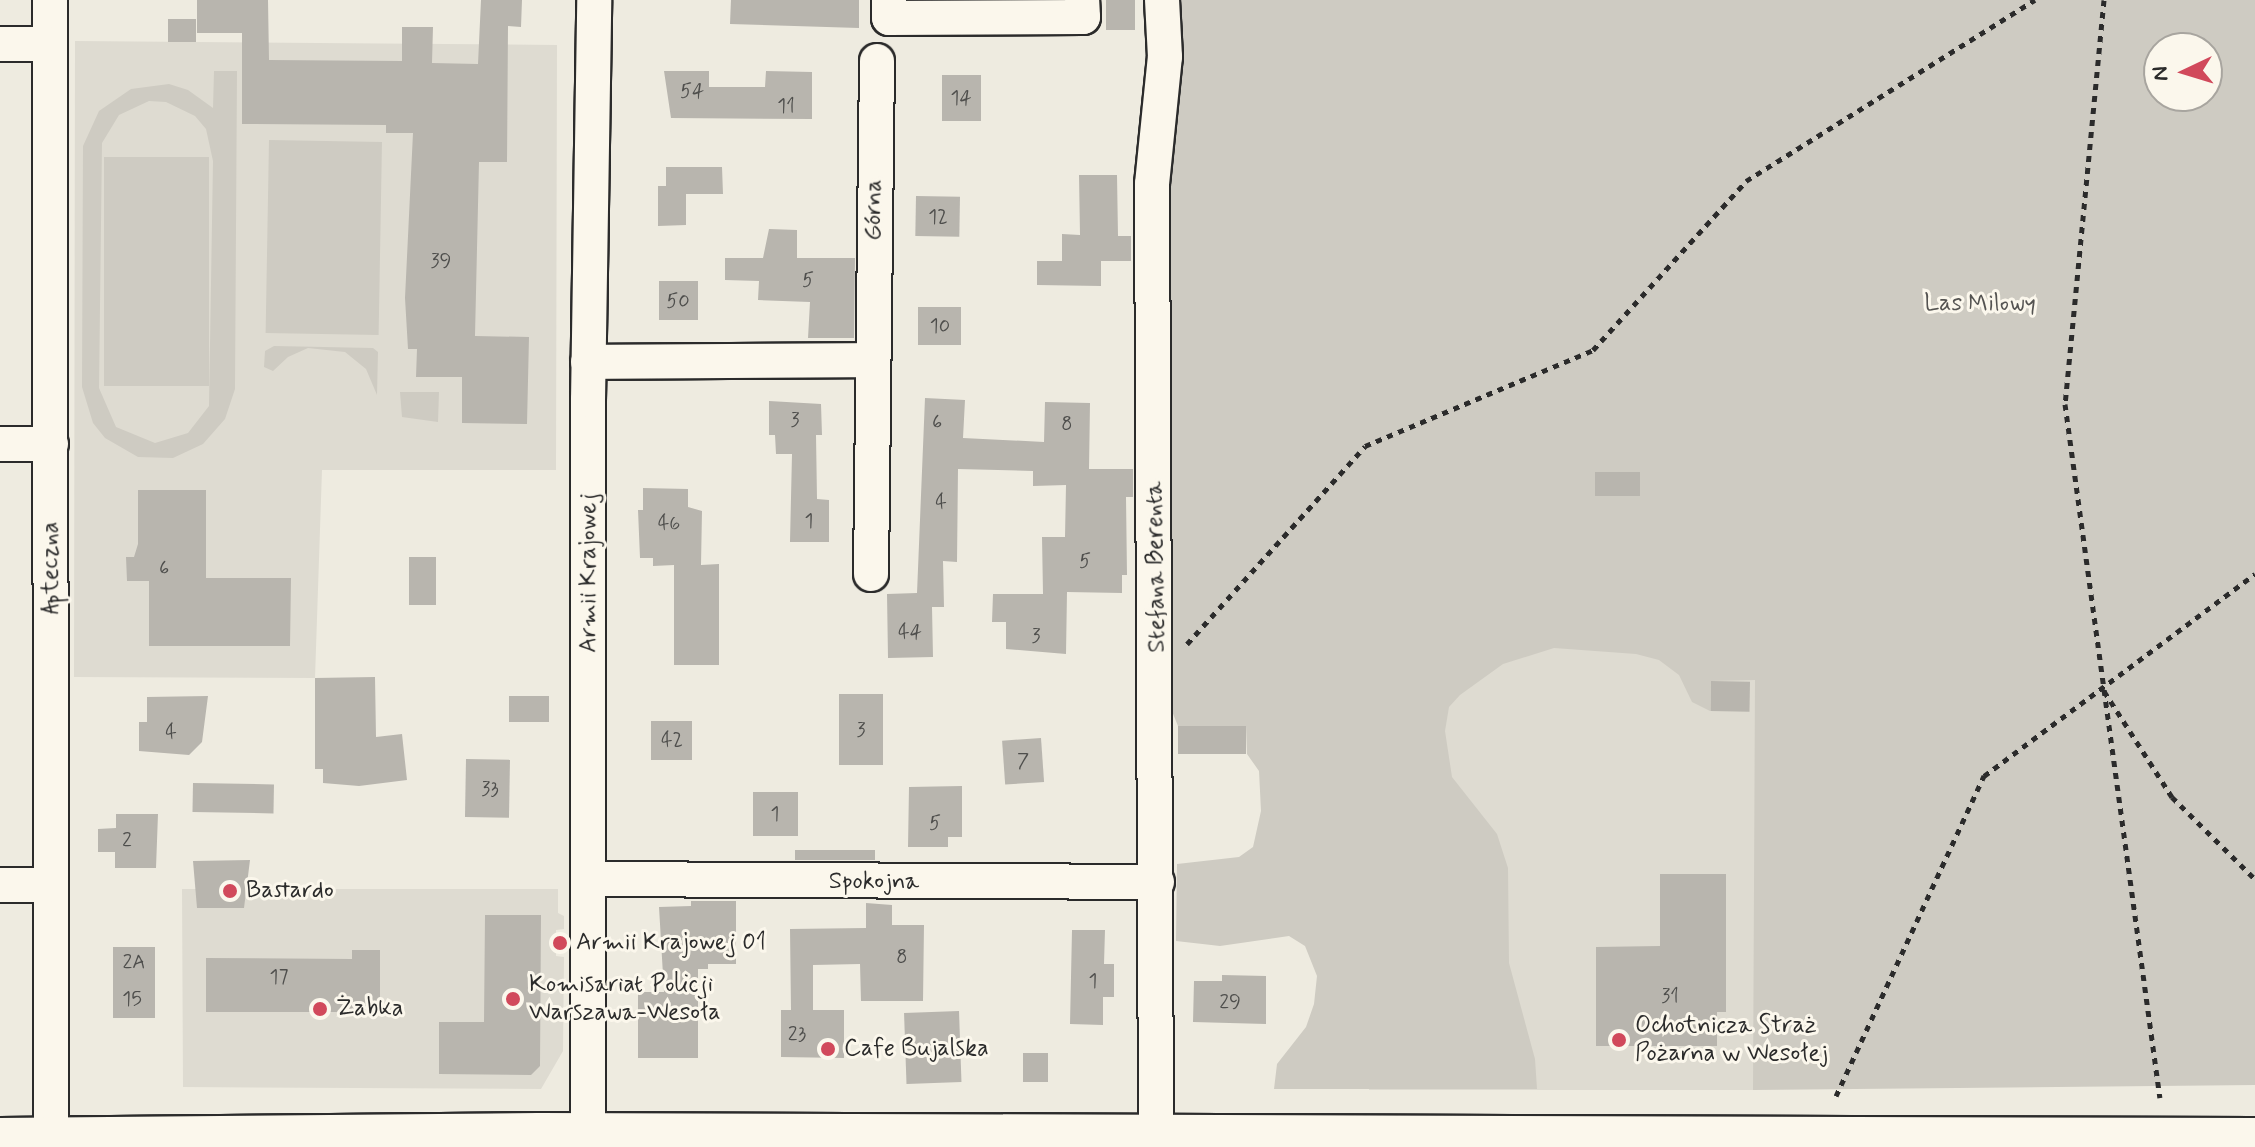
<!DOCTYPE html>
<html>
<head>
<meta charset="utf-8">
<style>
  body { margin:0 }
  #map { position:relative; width:2255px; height:1147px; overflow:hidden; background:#eeebe0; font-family:Mynerve,sans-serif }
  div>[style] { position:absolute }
  .built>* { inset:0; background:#dedbd1; transform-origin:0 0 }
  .green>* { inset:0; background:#cecbc2; transform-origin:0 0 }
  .building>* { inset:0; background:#b8b5ae; transform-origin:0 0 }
  .path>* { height:5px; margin-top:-2.5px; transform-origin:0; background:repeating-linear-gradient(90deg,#2b2b2b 0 6px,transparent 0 12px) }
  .roads { filter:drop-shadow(2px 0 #2b2b2b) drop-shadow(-2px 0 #2b2b2b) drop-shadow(0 2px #2b2b2b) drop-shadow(0 -2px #2b2b2b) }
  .minor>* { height:34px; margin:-17px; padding:0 17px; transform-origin:17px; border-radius:17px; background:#fbf7ec }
  .dots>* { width:22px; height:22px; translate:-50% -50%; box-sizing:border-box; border:4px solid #fbf7ec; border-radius:50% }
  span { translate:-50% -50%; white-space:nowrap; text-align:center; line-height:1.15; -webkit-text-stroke:6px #fbf7ec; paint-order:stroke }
  .number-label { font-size:20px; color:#4e4e4c }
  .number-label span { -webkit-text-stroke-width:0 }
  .street-label { font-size:24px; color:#2b2b2b }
  .park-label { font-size:24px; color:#545351 }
  .poi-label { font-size:24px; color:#2b2b2b }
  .left { translate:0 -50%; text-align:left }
  .north { position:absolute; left:2143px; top:32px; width:80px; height:80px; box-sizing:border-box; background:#fbf7ec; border:2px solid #a8a59f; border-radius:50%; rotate:266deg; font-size:22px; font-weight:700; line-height:32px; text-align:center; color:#2b2b2b }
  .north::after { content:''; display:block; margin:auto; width:28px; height:36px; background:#d1495b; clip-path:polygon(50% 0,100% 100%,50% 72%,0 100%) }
</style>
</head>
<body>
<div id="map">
  <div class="built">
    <i style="clip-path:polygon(75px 41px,557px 45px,556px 470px,322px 470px,315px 678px,74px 677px)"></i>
    <i style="left:1756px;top:464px;width:626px;height:387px;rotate:90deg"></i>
    <i style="clip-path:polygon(182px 889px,558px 889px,558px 913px,564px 916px,564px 929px,556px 930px,556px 956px,564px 957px,563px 1051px,541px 1089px,183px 1087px)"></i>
  </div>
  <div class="green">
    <i style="clip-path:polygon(evenodd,1173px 0,2255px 0,2255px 1085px,1753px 1090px,1755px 680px,1711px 681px,1710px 711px,1692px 702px,1679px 675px,1659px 660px,1636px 654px,1554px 648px,1503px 664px,1460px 695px,1449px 707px,1445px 731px,1452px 777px,1497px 834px,1508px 868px,1509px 963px,1535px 1059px,1537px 1089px,1274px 1089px,1277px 1064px,1306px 1027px,1314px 1004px,1317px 976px,1305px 946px,1289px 936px,1220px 946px,1176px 941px,1177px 864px,1239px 857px,1253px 847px,1261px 811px,1259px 771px,1247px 754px,1246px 726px,1178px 726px,1165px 694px,1160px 369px,1177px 69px,1173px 0,2159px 48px,2207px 48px,2207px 96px,2159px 96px,2159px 48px)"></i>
    <i style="clip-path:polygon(evenodd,214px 71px,237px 71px,235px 389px,225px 419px,203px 444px,173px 458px,138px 457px,105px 438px,93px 423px,82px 387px,83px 146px,99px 111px,131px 89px,169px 84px,188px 90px,213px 108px,214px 71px,149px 101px,166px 102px,195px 116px,206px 129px,213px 161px,209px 406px,188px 433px,155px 443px,116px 427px,99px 388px,102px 143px,119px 115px,149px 101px)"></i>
    <i style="left:269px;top:140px;width:113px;height:193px;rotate:1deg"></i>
    <i style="left:104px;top:157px;width:105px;height:229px"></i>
    <i style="clip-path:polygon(274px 346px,373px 348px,378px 352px,377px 395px,366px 369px,345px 352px,308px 348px,288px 357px,273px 371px,264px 367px,265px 351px)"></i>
    <i style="clip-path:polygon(400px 392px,439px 392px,438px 422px,402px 417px)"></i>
  </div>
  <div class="building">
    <i style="clip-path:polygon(197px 0,268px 0,269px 60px,402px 61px,402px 27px,433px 27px,432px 63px,478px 64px,481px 0,522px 0,521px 27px,508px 26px,507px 162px,479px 162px,475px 336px,529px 337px,527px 424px,462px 423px,462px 377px,416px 377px,417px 349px,408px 349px,405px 298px,413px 133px,386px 133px,386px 125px,242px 124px,242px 33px,197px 33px)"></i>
    <i style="clip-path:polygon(731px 0,859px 0,859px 28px,730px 24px)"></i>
    <i style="left:1106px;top:0;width:29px;height:30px"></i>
    <i style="left:168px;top:19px;width:28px;height:23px"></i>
    <i style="clip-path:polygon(664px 71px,709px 71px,709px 87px,765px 87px,766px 71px,812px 72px,812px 119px,671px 118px)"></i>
    <i style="left:942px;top:75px;width:39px;height:46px"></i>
    <i style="clip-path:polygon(666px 167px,722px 167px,723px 194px,686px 194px,686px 225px,658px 226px,658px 186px,666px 186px)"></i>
    <i style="clip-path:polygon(1079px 175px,1117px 175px,1118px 236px,1131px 236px,1131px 261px,1101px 261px,1101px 286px,1037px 285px,1037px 261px,1062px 261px,1062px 234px,1080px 235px)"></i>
    <i style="left:916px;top:196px;width:44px;height:40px;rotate:1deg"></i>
    <i style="clip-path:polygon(769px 229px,797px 230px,797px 258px,855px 258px,854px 338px,808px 338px,810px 302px,758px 300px,759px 281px,725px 280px,725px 258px,763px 258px)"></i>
    <i style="left:659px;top:281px;width:39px;height:39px"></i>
    <i style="left:918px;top:307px;width:43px;height:38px"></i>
    <i style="clip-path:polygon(925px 398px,965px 400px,963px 438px,1044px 442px,1045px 402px,1090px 403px,1089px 469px,1133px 469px,1133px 497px,1126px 497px,1127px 575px,1122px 575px,1122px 593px,1067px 592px,1066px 654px,1006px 649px,1006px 622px,992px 622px,993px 594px,1043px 594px,1042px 537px,1065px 537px,1066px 485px,1033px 486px,1033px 471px,958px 469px,957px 562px,943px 561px,944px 607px,932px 607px,933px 657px,888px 658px,887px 594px,917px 593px)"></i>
    <i style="clip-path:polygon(769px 401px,821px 404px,822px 435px,816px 435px,817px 499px,829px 500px,829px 542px,790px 542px,792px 454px,776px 454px,775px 435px,769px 435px)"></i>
    <i style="left:1640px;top:472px;width:24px;height:45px;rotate:90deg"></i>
    <i style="clip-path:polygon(643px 488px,688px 489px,688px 507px,702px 511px,701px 565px,719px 564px,719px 665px,674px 665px,674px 565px,653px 566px,653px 558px,640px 558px,638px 510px,643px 510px)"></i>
    <i style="clip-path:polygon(138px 490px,206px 490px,206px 578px,291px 578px,290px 646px,149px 646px,149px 581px,127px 581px,126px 557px,134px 557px,138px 544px)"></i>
    <i style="left:409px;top:557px;width:27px;height:48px"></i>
    <i style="clip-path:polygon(375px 677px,376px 737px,402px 734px,407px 780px,359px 786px,323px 783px,323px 769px,315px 769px,315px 678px)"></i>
    <i style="left:1711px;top:681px;width:39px;height:30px;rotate:1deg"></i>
    <i style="left:883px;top:694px;width:71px;height:44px;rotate:90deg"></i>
    <i style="clip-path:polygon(208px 696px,202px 742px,189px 755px,139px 751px,139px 722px,147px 722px,147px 697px)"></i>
    <i style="left:509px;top:696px;width:40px;height:26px"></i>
    <i style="left:651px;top:721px;width:41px;height:39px"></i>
    <i style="left:1178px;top:726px;width:68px;height:28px"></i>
    <i style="left:1041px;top:738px;width:44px;height:39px;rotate:86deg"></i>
    <i style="left:466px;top:759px;width:44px;height:58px;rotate:1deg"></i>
    <i style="left:193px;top:783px;width:81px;height:29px;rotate:1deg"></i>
    <i style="clip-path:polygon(962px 786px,962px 837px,948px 837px,948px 847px,908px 847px,909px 787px)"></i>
    <i style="left:753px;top:792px;width:45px;height:44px"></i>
    <i style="clip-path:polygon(116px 814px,158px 814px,156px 868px,115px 868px,115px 852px,98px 852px,98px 829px,116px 828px)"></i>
    <i style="left:875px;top:850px;width:10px;height:80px;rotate:90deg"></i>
    <i style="clip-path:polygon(250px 860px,244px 908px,197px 908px,193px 861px)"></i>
    <i style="clip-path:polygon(1660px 874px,1726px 874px,1726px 1012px,1717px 1012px,1717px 1046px,1596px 1046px,1596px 947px,1660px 946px)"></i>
    <i style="clip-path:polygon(691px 901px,736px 901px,736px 964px,708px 964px,708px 969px,698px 969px,698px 1058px,638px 1058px,638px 992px,664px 992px,659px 907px,691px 906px)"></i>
    <i style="clip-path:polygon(866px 903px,892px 905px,892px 925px,924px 925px,923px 1001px,861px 1001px,860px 964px,813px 965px,813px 1010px,844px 1010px,844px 1058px,781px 1057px,781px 1010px,791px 1010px,790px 929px,866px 928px)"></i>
    <i style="clip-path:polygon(485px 915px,541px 915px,540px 1066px,531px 1075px,439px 1074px,439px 1022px,484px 1022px)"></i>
    <i style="clip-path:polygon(1072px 930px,1105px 930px,1104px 964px,1114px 964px,1114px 997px,1103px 997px,1103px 1025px,1070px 1024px)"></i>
    <i style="left:113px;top:947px;width:42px;height:71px"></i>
    <i style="clip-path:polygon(352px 950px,380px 950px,380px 1012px,206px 1012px,206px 958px,352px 959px)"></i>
    <i style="clip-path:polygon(1222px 975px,1266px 976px,1266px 1024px,1193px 1022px,1194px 981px,1222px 981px)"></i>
    <i style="left:959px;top:1011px;width:71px;height:55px;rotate:88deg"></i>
    <i style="left:1048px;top:1053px;width:29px;height:25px;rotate:90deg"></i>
  </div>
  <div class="path">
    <i style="left:2104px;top:0;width:406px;rotate:95.5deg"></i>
    <i style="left:2065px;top:404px;width:700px;rotate:82.21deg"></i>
    <i style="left:1187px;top:644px;width:266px;rotate:-48deg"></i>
    <i style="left:1365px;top:446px;width:247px;rotate:-22.8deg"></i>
    <i style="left:1593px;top:350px;width:228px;rotate:-47.8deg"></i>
    <i style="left:1746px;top:181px;width:341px;rotate:-32.1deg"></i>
    <i style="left:2104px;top:691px;width:126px;rotate:57.3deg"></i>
    <i style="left:2172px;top:797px;width:117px;rotate:44.7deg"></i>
    <i style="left:1836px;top:1096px;width:353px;rotate:-65.2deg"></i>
    <i style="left:1984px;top:776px;width:338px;rotate:-36.7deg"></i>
  </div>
  <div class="roads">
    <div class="minor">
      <i style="left:50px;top:0;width:1136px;rotate:89.95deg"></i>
      <i style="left:889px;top:0;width:18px;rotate:90deg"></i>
      <i style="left:889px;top:18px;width:194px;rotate:-0.3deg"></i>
      <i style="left:1083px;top:17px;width:17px;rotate:-93deg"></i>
      <i style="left:0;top:44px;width:50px"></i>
      <i style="left:588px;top:362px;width:283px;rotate:-0.4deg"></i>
      <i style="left:0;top:444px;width:51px"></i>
      <i style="left:871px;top:574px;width:513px;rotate:-89.33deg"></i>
      <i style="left:590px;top:879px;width:567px;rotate:0.3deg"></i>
      <i style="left:0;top:885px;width:50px"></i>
      <i style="left:1156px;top:1134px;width:950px;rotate:-90.24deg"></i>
      <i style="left:1152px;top:184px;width:128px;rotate:-84.2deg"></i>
      <i style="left:1165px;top:57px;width:57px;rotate:-93deg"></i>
      <i style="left:0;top:1135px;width:539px;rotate:-0.53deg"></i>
      <i style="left:539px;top:1130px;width:1716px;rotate:0.17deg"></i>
      <i style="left:588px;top:1147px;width:747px;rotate:-90deg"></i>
      <i style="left:588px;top:400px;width:400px;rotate:-89.1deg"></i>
    </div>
  </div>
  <div class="dots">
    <i style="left:230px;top:891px;background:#d1495b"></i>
    <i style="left:560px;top:943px;background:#d1495b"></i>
    <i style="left:513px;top:999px;background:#d1495b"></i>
    <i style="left:320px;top:1009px;background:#d1495b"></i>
    <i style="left:1619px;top:1040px;background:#d1495b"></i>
    <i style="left:828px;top:1049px;background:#d1495b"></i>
  </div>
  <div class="number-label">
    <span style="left:692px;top:91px">54</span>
    <span style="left:961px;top:98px">14</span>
    <span style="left:786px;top:106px">11</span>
    <span style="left:938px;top:217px">12</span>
    <span style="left:441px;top:261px">39</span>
    <span style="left:808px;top:280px">5</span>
    <span style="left:678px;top:301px">50</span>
    <span style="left:940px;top:326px">10</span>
    <span style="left:795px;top:420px">3</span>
    <span style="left:937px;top:422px">6</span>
    <span style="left:1067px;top:424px">8</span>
    <span style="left:941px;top:502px">4</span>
    <span style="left:809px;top:521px">1</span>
    <span style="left:669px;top:523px">46</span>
    <span style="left:1085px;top:561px">5</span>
    <span style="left:164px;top:568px">6</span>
    <span style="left:910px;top:632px">44</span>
    <span style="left:1036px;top:636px">3</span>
    <span style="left:861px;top:730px">3</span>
    <span style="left:171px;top:732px">4</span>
    <span style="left:672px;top:740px">42</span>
    <span style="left:1023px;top:761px">7</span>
    <span style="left:490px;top:789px">33</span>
    <span style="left:775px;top:814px">1</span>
    <span style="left:935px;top:823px">5</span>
    <span style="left:127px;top:840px">2</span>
    <span style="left:902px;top:957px">8</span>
    <span style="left:134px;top:962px">2A</span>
    <span style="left:279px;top:977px">17</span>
    <span style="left:1093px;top:981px">1</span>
    <span style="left:1670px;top:996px">31</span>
    <span style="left:132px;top:999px">15</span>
    <span style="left:1230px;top:1002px">29</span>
    <span style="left:797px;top:1034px">23</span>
  </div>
  <div class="street-label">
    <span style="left:874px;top:210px;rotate:-89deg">Górna</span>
    <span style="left:1156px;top:567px;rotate:-91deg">Stefana Berenta</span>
    <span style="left:51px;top:568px;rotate:-90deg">Apteczna</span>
    <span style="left:589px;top:573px;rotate:-90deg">Armii Krajowej</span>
    <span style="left:874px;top:882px">Spokojna</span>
  </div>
  <div class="park-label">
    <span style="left:1980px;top:304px">Las Milowy</span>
  </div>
  <div class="poi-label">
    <span class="left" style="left:246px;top:891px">Bastardo</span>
    <span class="left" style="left:576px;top:943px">Armii Krajowej 01</span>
    <span class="left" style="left:529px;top:999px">Komisariat Policji<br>Warszawa-Wesoła</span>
    <span class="left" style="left:336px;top:1009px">Żabka</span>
    <span class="left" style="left:1635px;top:1040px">Ochotnicza Straż<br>Pożarna w Wesołej</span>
    <span class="left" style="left:844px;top:1049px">Cafe Bujalska</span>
  </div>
  <div class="north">N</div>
</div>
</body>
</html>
